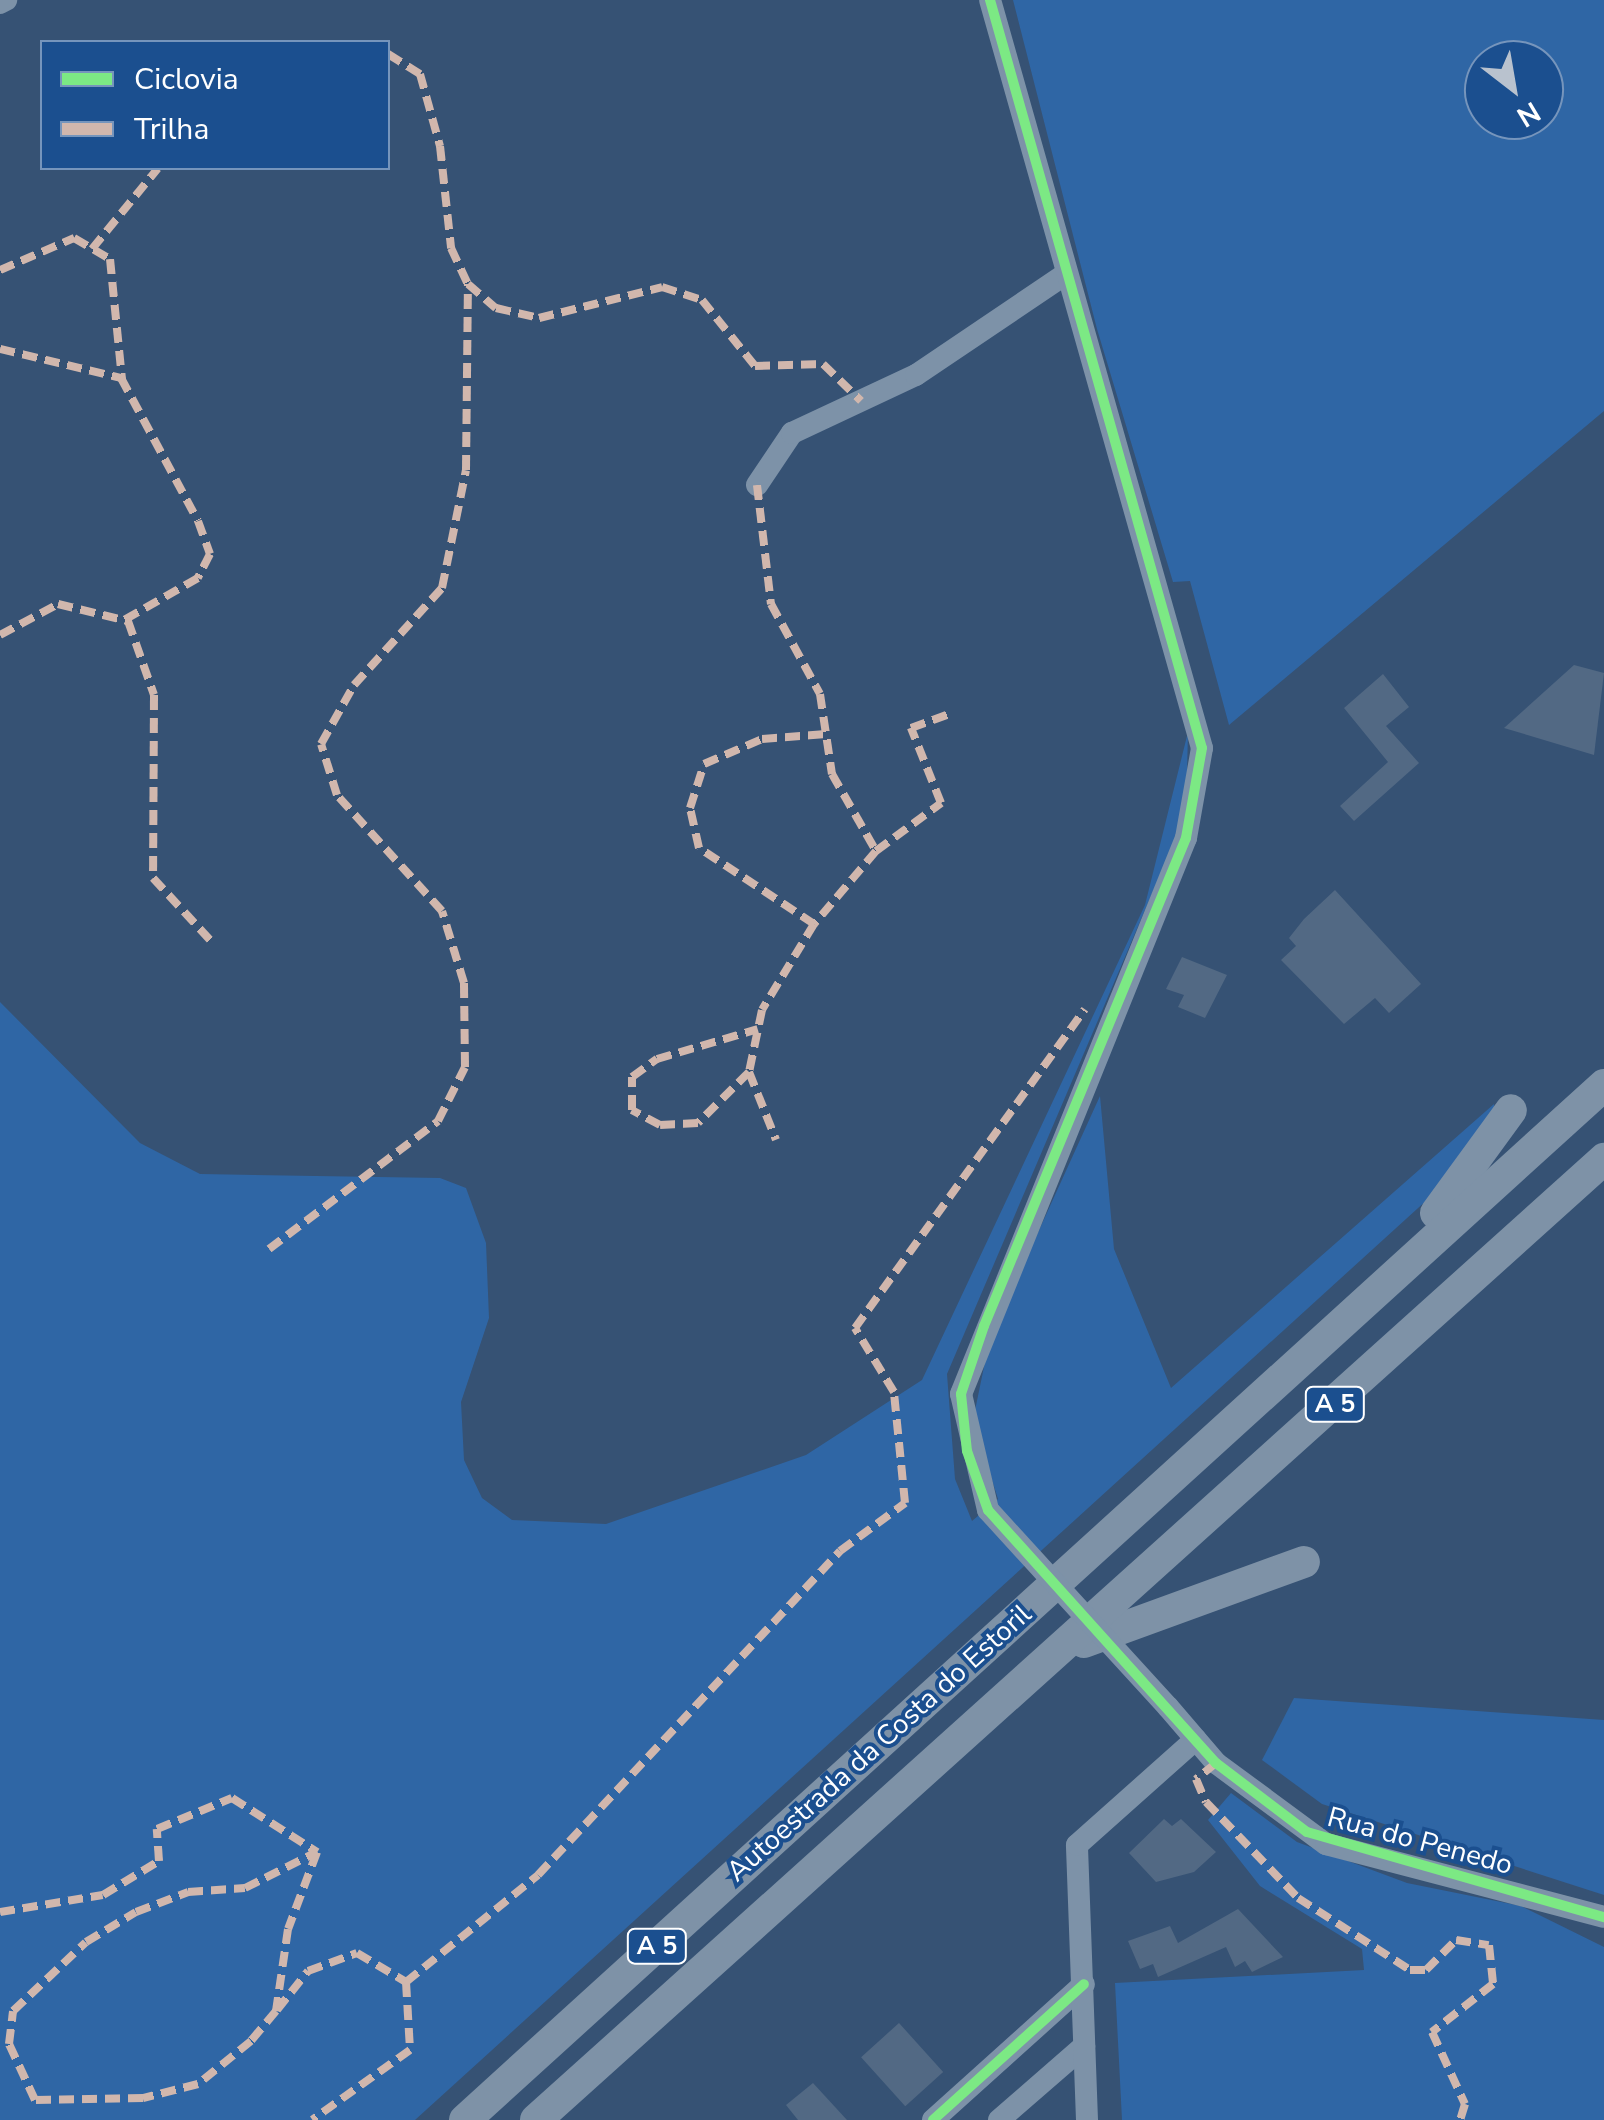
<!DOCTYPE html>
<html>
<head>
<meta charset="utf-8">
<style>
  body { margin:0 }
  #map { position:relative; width:1604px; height:2120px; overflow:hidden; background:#365274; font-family:"Nunito Sans",sans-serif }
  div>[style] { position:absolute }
  .green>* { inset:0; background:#2f66a5 }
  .building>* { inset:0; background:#526984; transform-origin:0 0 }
  .minor>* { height:22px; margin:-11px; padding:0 11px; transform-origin:11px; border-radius:11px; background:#7d92a8 }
  .highway>* { height:32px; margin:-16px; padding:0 16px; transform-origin:16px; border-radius:16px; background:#7e92a7 }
  .minor-bridge>* { height:22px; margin:-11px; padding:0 11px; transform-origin:11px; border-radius:11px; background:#7d92a8 }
  .quiet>* { height:8px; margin-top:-4px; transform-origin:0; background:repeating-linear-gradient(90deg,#d1b7ad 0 15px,transparent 0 23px) }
  .cycleway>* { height:10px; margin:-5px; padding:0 5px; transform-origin:5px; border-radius:5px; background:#7ce984 }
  span { translate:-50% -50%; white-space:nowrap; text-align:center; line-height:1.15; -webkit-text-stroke:8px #1b4f8f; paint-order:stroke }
  .shield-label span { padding:2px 8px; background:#1b4f8f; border:2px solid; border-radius:8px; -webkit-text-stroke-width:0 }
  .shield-label { font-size:25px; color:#fff; font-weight:700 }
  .street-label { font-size:28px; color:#fff }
  .legend { position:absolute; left:40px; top:40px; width:350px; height:130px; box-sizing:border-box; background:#1b4f8f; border:2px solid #7695bc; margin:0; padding:12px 18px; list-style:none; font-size:30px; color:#fff }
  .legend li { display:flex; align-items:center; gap:20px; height:50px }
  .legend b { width:50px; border:2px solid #7695bc }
  .north { position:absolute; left:1464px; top:40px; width:100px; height:100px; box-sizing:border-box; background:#1b4f8f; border:2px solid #7695bc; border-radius:50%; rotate:149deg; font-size:28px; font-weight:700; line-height:40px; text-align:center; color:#fff }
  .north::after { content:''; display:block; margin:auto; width:35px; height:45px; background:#b9c2ce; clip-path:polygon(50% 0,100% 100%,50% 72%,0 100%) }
</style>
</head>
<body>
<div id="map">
  <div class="green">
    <i style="clip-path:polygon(evenodd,1013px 0,1604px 0,1604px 411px,1229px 725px,1190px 581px,1173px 582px,1097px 329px,1013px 0,1544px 60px,1544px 120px,1484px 120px,1484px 60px,1544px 60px)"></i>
    <i style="clip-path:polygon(1188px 732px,1186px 814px,947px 1374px,955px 1479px,972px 1521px,998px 1499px,973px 1420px,990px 1338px,1100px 1096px,1114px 1249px,1171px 1388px,1494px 1104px,1495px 1120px,1450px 1179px,415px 2120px,0 2120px,0 1002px,140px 1143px,200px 1174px,440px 1178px,466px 1188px,486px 1243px,489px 1318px,461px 1402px,464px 1460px,482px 1498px,512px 1520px,606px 1524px,806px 1455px,922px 1380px,1145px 905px)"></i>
    <i style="clip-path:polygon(1294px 1698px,1604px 1720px,1604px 1895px,1322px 1804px,1262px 1760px)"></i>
    <i style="clip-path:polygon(1231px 1793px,1297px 1842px,1407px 1883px,1521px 1906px,1604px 1947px,1604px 2120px,1122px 2120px,1115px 1983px,1364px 1970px,1362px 1949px,1260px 1886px,1208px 1820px)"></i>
  </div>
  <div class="building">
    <i style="clip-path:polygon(1574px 665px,1604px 673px,1594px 755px,1504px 728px)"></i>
    <i style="clip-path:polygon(1383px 674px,1409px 707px,1386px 726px,1419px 763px,1354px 821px,1340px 806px,1388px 762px,1344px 708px)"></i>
    <i style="clip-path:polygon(1335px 890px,1421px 984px,1389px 1013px,1375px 998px,1344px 1024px,1281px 960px,1296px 946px,1289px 938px,1304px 919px)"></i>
    <i style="clip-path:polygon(1182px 957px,1227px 975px,1205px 1018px,1178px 1007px,1184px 995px,1166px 989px)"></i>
    <i style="clip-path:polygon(1164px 1819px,1172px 1826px,1181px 1819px,1216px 1852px,1194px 1872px,1156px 1882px,1129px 1853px)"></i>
    <i style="clip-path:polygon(1238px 1909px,1283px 1957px,1252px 1972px,1245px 1961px,1235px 1967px,1226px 1947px,1158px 1977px,1153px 1964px,1140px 1969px,1128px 1941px,1170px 1926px,1178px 1943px)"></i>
    <i style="left:899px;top:2023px;width:66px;height:51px;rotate:48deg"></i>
    <i style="clip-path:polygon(813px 2083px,847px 2120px,798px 2120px,786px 2105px)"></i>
  </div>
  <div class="minor">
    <i style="left:0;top:3px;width:7px;rotate:-27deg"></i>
    <i style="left:757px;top:485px;width:63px;rotate:-56.1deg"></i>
    <i style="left:792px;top:433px;width:137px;rotate:-25.1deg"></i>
    <i style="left:916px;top:375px;width:179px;rotate:-34deg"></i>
    <i style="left:988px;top:1510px;width:119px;rotate:-103.1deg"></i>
    <i style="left:961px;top:1394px;width:600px;rotate:-67.97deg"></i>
    <i style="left:1186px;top:838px;width:91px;rotate:-79.9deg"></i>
    <i style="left:1202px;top:748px;width:777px;rotate:-105.82deg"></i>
    <i style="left:1168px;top:1707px;width:74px;rotate:49.4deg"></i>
    <i style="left:1216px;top:1763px;width:137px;rotate:36.4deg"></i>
    <i style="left:1326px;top:1844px;width:287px;rotate:14.7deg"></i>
    <i style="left:933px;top:2120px;width:203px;rotate:-42deg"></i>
    <i style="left:999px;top:2120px;width:113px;rotate:-41deg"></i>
    <i style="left:1087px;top:2120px;width:275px;rotate:-92.1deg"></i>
    <i style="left:1077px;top:1845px;width:159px;rotate:-41.7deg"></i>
  </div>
  <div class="highway">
    <i style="left:1436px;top:1213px;width:127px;rotate:-53.9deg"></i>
    <i style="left:1084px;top:1642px;width:234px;rotate:-20deg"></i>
    <i style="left:465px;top:2120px;width:1539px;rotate:-42.26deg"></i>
    <i style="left:536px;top:2120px;width:1437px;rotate:-41.98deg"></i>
  </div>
  <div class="minor-bridge">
    <i style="left:988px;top:1510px;width:267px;rotate:47.6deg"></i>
  </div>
  <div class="quiet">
    <i style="left:388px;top:54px;width:38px;rotate:32deg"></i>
    <i style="left:420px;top:74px;width:75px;rotate:74.5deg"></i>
    <i style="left:440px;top:146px;width:103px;rotate:83.8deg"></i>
    <i style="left:451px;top:248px;width:40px;rotate:65deg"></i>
    <i style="left:468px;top:284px;width:37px;rotate:41deg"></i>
    <i style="left:496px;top:308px;width:44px;rotate:13.1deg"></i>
    <i style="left:539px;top:318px;width:127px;rotate:-14.1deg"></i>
    <i style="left:662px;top:287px;width:42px;rotate:18deg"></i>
    <i style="left:702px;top:300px;width:85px;rotate:51.2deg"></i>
    <i style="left:755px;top:366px;width:68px;rotate:-1.7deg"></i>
    <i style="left:823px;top:364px;width:53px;rotate:44.2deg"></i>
    <i style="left:92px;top:249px;width:104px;rotate:-50.8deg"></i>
    <i style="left:0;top:270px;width:81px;rotate:-23.4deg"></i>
    <i style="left:74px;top:238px;width:42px;rotate:30.3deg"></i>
    <i style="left:110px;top:259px;width:121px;rotate:84.3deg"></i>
    <i style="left:0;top:349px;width:124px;rotate:13.5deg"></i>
    <i style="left:121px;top:378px;width:162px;rotate:61.7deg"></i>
    <i style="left:198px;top:521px;width:35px;rotate:70deg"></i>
    <i style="left:210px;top:554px;width:27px;rotate:117deg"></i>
    <i style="left:198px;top:578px;width:85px;rotate:150.4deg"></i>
    <i style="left:757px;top:485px;width:120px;rotate:83.3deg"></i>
    <i style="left:771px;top:604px;width:102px;rotate:61.4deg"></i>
    <i style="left:820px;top:694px;width:81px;rotate:81.5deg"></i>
    <i style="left:832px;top:774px;width:89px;rotate:60.3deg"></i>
    <i style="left:876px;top:851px;width:96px;rotate:130.3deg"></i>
    <i style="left:814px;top:924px;width:100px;rotate:121.2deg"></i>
    <i style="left:762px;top:1010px;width:63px;rotate:101.8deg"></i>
    <i style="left:749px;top:1072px;width:73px;rotate:68.3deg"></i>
    <i style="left:0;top:635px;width:66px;rotate:-28.1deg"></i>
    <i style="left:58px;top:604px;width:72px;rotate:13.7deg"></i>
    <i style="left:128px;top:621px;width:78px;rotate:70.6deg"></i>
    <i style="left:154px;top:695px;width:183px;rotate:90.3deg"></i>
    <i style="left:153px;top:878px;width:86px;rotate:47.4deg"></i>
    <i style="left:876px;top:851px;width:81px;rotate:-36.4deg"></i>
    <i style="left:941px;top:803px;width:81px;rotate:-111.8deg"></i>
    <i style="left:911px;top:728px;width:44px;rotate:-20.1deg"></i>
    <i style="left:814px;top:924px;width:138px;rotate:-146.5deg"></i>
    <i style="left:699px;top:848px;width:41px;rotate:-102.7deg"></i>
    <i style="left:690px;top:808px;width:46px;rotate:-72.3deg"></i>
    <i style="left:704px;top:764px;width:63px;rotate:-23.3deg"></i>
    <i style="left:762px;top:739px;width:64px;rotate:-4.5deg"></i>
    <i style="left:749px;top:1072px;width:72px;rotate:135deg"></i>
    <i style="left:698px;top:1123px;width:38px;rotate:177deg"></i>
    <i style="left:660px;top:1125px;width:32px;rotate:-152deg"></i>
    <i style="left:632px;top:1110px;width:33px;rotate:-90deg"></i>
    <i style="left:632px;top:1077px;width:31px;rotate:-36deg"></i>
    <i style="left:657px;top:1059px;width:105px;rotate:-16.5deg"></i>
    <i style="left:269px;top:1249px;width:212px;rotate:-37.1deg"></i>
    <i style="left:438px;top:1121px;width:60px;rotate:-63.4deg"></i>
    <i style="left:465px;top:1067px;width:84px;rotate:-90.7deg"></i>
    <i style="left:464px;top:983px;width:75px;rotate:-107deg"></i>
    <i style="left:442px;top:911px;width:156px;rotate:-132.2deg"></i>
    <i style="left:337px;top:795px;width:53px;rotate:-107.4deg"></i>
    <i style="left:321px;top:744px;width:68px;rotate:-60.8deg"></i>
    <i style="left:354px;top:685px;width:131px;rotate:-47.8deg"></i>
    <i style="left:442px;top:588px;width:120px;rotate:-78.5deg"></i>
    <i style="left:466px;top:470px;width:186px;rotate:-89.4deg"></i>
    <i style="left:1216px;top:1763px;width:26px;rotate:141deg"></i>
    <i style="left:1196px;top:1779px;width:25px;rotate:67deg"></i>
    <i style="left:1206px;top:1802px;width:133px;rotate:46.2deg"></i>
    <i style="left:1298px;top:1898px;width:133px;rotate:32.7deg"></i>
    <i style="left:1410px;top:1970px;width:16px"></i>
    <i style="left:1426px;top:1970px;width:42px;rotate:-45deg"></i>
    <i style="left:1456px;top:1940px;width:33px;rotate:9deg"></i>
    <i style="left:1489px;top:1945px;width:39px;rotate:84deg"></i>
    <i style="left:1493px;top:1984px;width:78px;rotate:141.8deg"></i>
    <i style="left:1432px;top:2032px;width:79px;rotate:65.4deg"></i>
    <i style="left:1465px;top:2104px;width:17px;rotate:107deg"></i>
    <i style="left:317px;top:1852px;width:82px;rotate:110.6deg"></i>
    <i style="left:288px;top:1929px;width:83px;rotate:98.3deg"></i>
    <i style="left:276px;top:2011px;width:39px;rotate:130deg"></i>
    <i style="left:251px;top:2041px;width:68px;rotate:140.9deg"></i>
    <i style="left:198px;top:2084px;width:57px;rotate:165.7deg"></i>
    <i style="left:143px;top:2098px;width:108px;rotate:178.9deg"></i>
    <i style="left:35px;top:2100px;width:62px;rotate:-114.9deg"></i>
    <i style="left:9px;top:2044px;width:33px;rotate:-83deg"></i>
    <i style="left:13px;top:2011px;width:100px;rotate:-43.4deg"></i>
    <i style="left:86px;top:1942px;width:58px;rotate:-31deg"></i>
    <i style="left:136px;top:1912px;width:56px;rotate:-21deg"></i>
    <i style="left:188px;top:1892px;width:57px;rotate:-4deg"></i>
    <i style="left:245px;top:1888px;width:80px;rotate:-26.6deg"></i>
    <i style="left:0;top:1912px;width:104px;rotate:-9.4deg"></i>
    <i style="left:103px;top:1895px;width:66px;rotate:-31.3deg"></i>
    <i style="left:159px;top:1861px;width:32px;rotate:-94deg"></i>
    <i style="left:157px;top:1829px;width:81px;rotate:-22.5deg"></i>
    <i style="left:232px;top:1798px;width:101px;rotate:32.4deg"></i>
    <i style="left:406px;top:1982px;width:170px;rotate:-39deg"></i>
    <i style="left:538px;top:1875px;width:443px;rotate:-47deg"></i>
    <i style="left:840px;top:1551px;width:81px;rotate:-36.4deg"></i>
    <i style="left:905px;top:1503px;width:112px;rotate:-95.7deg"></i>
    <i style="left:894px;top:1392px;width:75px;rotate:-121.4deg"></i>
    <i style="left:855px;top:1328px;width:393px;rotate:-54.2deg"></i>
    <i style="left:277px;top:2010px;width:50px;rotate:-51.5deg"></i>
    <i style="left:308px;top:1971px;width:52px;rotate:-20.2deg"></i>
    <i style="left:357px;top:1953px;width:57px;rotate:30.6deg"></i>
    <i style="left:406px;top:1982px;width:68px;rotate:86.6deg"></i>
    <i style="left:410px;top:2050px;width:120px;rotate:144.5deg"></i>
  </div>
  <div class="cycleway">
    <i style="left:990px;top:0;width:777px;rotate:74.18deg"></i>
    <i style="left:1202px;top:748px;width:91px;rotate:100.1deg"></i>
    <i style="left:1186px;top:838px;width:528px;rotate:112.49deg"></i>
    <i style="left:984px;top:1326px;width:72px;rotate:108.7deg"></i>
    <i style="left:961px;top:1394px;width:57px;rotate:84deg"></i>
    <i style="left:967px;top:1451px;width:63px;rotate:70.4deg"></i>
    <i style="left:988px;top:1510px;width:341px;rotate:48deg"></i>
    <i style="left:1216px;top:1763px;width:114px;rotate:37.2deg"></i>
    <i style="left:1307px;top:1832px;width:309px;rotate:16deg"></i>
    <i style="left:933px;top:2120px;width:203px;rotate:-42deg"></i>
  </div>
  <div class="shield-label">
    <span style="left:1335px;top:1404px">A 5</span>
    <span style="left:657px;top:1946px">A 5</span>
  </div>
  <div class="street-label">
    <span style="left:879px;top:1743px;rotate:-42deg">Autoestrada da Costa do Estoril</span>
    <span style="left:1420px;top:1841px;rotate:15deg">Rua do Penedo</span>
  </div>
  <ul class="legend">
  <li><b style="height:12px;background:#7ce984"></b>Ciclovia</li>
  <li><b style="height:12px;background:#d1b7ad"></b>Trilha</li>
  </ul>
  <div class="north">N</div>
</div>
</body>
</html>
